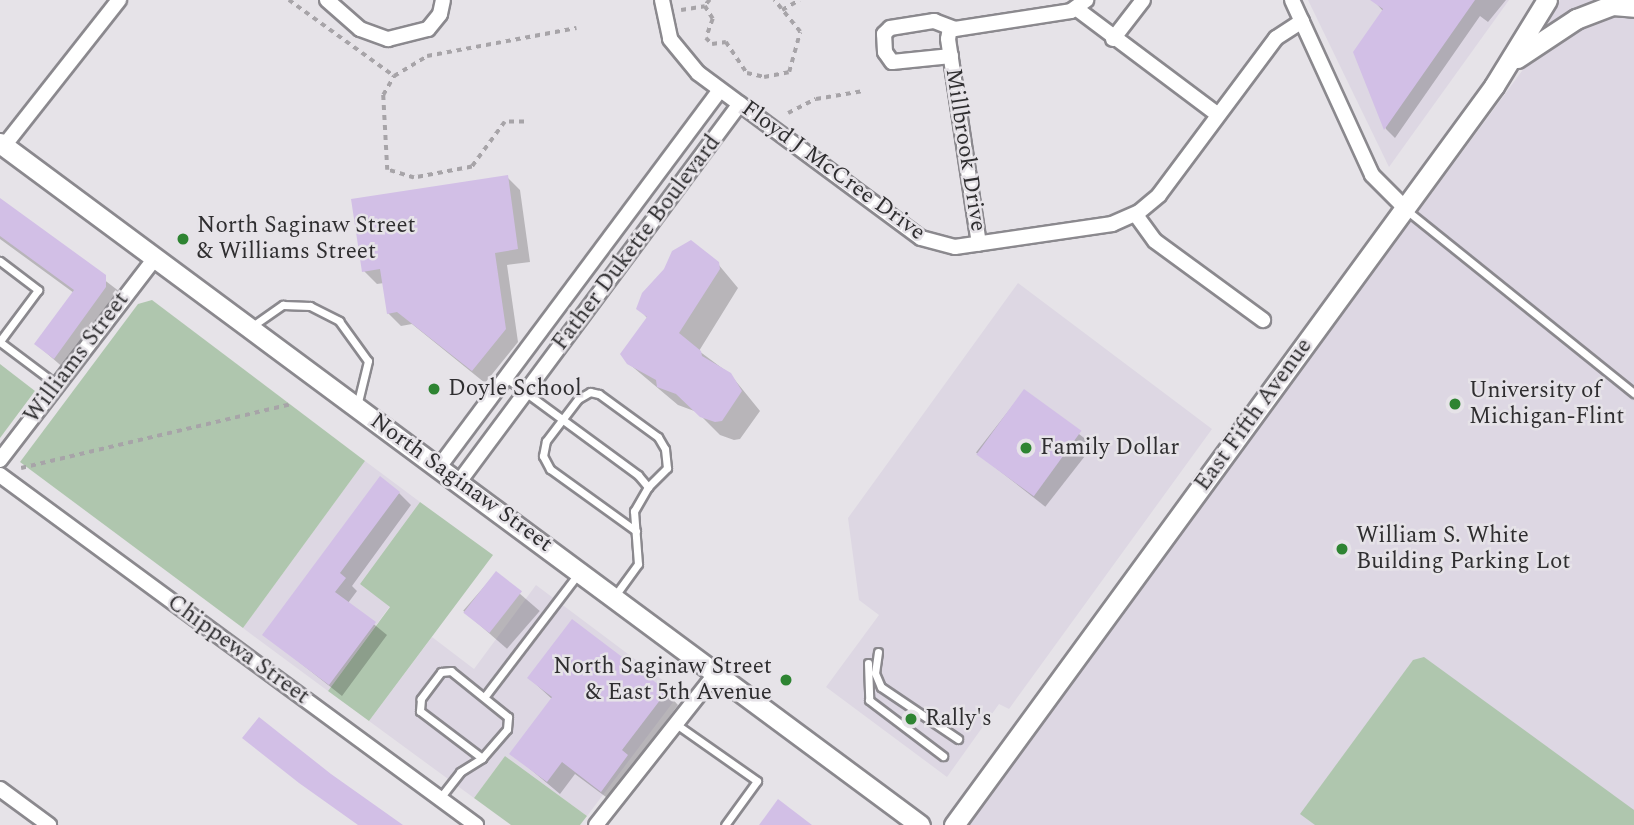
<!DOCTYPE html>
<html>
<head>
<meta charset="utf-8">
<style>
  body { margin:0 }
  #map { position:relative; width:1634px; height:825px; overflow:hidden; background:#e6e3e8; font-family:Spectral,serif }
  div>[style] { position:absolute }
  .built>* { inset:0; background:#ddd7e3 }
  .green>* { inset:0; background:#afc6ae }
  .shadow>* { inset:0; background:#0003; transform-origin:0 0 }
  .building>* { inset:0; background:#d2bfe6; transform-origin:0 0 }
  .path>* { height:3.5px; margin-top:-1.75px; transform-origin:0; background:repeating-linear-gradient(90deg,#a7a4a8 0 5px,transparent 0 10px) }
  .roads { filter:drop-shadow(2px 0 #8b898e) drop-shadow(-2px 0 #8b898e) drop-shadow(0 2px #8b898e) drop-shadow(0 -2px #8b898e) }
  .lane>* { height:7px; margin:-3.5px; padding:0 3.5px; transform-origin:3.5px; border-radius:3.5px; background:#fff }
  .street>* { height:14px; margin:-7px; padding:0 7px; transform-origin:7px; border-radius:7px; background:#fff }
  .secondary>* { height:19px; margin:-9.5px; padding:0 9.5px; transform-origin:9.5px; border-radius:9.5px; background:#fff }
  .dots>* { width:19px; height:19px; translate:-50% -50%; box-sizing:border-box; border:4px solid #e6e3e8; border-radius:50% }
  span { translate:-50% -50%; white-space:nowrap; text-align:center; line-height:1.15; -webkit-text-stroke:5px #e6e3e8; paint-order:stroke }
  .street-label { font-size:23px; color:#2f2e30 }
  .poi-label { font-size:23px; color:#2f2e30 }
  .left { translate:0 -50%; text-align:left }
  .right { translate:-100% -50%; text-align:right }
</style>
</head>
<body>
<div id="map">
  <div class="built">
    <i style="clip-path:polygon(1308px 0,1509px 0,1389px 167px)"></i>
    <i style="clip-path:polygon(1560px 0,1634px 0,1634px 825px,966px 825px,1530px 60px)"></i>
    <i style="clip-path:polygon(1018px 283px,1212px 429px,1009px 709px,999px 704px,947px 777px,826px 687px,879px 615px,859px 600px,848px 518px)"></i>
    <i style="clip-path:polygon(365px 461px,420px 502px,360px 584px,390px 606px,328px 691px,243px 628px)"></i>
    <i style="clip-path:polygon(536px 585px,680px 693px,587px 816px,505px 756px,474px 798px,369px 721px,432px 637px,474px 669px)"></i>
  </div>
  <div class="green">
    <i style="clip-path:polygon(152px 300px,365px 461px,243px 628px,20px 462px,138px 304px)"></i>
    <i style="clip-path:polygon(0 364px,35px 391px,0 438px)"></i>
    <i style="clip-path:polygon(420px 502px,493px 555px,369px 721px,328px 691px,390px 607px,360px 584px)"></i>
    <i style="clip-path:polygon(1424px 657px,1634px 810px,1634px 825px,1315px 825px,1300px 814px,1413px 660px)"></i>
    <i style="clip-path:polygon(505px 756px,587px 816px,580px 825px,511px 825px,474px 798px)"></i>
  </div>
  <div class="shadow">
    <i style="clip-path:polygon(1373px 0,1506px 0,1488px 22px,1480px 16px,1395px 138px,1386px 129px,1355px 52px,1383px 11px)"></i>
    <i style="clip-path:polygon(507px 177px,520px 190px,530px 262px,507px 265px,518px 342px,485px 383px,412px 324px,401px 326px,388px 313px,384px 283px,377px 284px,364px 271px)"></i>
    <i style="clip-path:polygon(0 200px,124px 295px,124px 306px,73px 376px,36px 344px,74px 293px,0 239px)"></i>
    <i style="clip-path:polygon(718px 264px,738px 288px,699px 351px,730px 374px,760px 411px,740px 439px,734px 440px,720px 435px,697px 412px,678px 405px,628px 363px,648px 319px,638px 308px)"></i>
    <i style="left:1024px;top:391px;width:88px;height:78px;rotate:38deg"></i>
    <i style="clip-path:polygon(399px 493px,411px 505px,352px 586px,357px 591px,348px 603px,387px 635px,342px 696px,265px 635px)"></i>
    <i style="left:496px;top:573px;width:58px;height:50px;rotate:41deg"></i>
    <i style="clip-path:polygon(529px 678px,666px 692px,678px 705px,635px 763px,640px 769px,614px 803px,575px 774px,560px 794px,511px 753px,552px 699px)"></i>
  </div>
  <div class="building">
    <i style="clip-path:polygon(1370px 0,1475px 0,1384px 130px,1353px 52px,1383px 9px)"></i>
    <i style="clip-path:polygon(508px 175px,518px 249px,495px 253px,506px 329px,472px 371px,397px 312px,387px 314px,380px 269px,362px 272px,351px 199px)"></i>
    <i style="clip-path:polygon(0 198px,106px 275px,106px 287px,54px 359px,34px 344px,74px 290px,0 236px)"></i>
    <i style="clip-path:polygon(691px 240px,719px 262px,720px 269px,679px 333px,701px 351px,702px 356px,731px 373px,742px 391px,722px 421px,715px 422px,700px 417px,676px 394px,657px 387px,656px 380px,627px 364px,620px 354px,647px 317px,636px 309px,642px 293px,664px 269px,672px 251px)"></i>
    <i style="left:1024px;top:389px;width:71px;height:81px;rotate:36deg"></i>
    <i style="clip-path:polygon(380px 476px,400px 492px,340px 573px,346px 578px,335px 592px,376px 622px,329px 685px,262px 635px)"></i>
    <i style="left:496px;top:571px;width:33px;height:53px;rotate:38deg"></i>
    <i style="clip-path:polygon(572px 619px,667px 691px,622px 750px,628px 755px,601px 792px,562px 762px,547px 782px,509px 754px,552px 697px,527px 678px)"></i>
    <i style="clip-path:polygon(259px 717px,331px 774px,403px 825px,358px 825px,299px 783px,242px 738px)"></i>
    <i style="clip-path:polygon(778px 799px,812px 825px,759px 825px)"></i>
  </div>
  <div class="path">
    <i style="left:289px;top:0;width:130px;rotate:35.9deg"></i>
    <i style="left:710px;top:0;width:8px;rotate:130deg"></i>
    <i style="left:705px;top:6px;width:15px;rotate:58deg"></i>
    <i style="left:713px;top:19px;width:20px;rotate:110deg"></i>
    <i style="left:706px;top:38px;width:8px;rotate:45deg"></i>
    <i style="left:712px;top:44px;width:14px;rotate:-8deg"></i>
    <i style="left:726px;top:42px;width:37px;rotate:56deg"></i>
    <i style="left:747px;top:73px;width:17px;rotate:13deg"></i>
    <i style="left:764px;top:77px;width:25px;rotate:-11deg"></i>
    <i style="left:789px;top:72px;width:41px;rotate:-74.6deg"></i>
    <i style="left:800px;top:32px;width:41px;rotate:-129.1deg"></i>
    <i style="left:681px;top:10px;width:24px;rotate:-9deg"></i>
    <i style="left:782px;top:10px;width:20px;rotate:-30deg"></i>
    <i style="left:788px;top:113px;width:31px;rotate:-27deg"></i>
    <i style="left:816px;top:99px;width:48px;rotate:-9.7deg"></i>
    <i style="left:524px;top:122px;width:19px;rotate:180deg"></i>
    <i style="left:505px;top:122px;width:56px;rotate:126.3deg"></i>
    <i style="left:472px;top:167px;width:59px;rotate:169.3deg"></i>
    <i style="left:414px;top:178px;width:28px;rotate:-163deg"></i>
    <i style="left:387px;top:170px;width:75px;rotate:-93.1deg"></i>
    <i style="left:383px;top:95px;width:22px;rotate:-60deg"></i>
    <i style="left:394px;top:76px;width:39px;rotate:-31deg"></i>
    <i style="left:427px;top:56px;width:152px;rotate:-10.6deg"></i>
    <i style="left:21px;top:468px;width:278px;rotate:-13.3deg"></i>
  </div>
  <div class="roads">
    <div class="lane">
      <i style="left:1405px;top:209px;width:294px;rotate:38.8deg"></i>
      <i style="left:0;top:261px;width:48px;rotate:37.3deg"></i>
      <i style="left:38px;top:290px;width:64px;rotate:126.7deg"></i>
      <i style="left:251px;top:327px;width:39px;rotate:-35deg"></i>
      <i style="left:283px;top:305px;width:27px;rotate:2deg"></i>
      <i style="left:310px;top:306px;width:33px;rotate:27deg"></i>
      <i style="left:339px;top:321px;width:49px;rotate:54.1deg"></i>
      <i style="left:368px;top:361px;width:46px;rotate:103.7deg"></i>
      <i style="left:0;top:342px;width:70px;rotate:36.9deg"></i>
      <i style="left:506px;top:378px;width:164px;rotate:36.3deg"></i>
      <i style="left:638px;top:475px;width:16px;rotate:50deg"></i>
      <i style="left:648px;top:487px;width:28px;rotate:120deg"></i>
      <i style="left:634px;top:511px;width:53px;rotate:85.7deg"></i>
      <i style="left:638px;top:564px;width:41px;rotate:126deg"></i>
      <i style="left:636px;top:531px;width:106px;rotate:-144.2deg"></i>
      <i style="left:550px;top:469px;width:15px;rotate:-118deg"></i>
      <i style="left:543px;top:456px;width:15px;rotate:-79deg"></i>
      <i style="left:546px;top:441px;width:53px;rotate:-52.7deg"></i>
      <i style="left:578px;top:399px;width:14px;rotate:-30deg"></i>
      <i style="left:590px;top:392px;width:9px;rotate:13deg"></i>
      <i style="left:599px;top:394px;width:73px;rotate:36.1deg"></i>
      <i style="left:658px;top:437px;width:14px;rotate:60deg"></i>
      <i style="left:665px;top:449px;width:19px;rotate:84deg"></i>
      <i style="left:667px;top:468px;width:27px;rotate:135deg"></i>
      <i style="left:878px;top:652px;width:21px;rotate:98deg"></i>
      <i style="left:875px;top:673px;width:15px;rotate:67deg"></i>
      <i style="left:881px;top:687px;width:93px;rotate:34deg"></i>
      <i style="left:868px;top:663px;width:37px;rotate:88deg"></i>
      <i style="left:869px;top:700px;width:93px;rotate:37.1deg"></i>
      <i style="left:485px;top:696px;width:153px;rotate:-52.7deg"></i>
      <i style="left:676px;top:724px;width:99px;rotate:35.1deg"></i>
      <i style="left:757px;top:781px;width:54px;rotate:126deg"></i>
      <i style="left:440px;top:798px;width:33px;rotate:-52deg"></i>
      <i style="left:460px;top:772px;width:26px;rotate:-32deg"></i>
      <i style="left:482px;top:758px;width:38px;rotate:-49deg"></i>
      <i style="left:507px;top:729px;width:12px;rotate:-85deg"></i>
      <i style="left:508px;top:717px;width:73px;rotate:-141.1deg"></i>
      <i style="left:451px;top:671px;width:10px;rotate:174deg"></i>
      <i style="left:441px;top:672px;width:34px;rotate:127deg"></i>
      <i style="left:421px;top:699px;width:12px;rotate:95deg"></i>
      <i style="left:420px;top:711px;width:78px;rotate:37.2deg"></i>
    </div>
    <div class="street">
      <i style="left:327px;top:0;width:44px;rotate:41.3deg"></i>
      <i style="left:360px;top:29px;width:30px;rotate:20deg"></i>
      <i style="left:388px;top:39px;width:41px;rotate:-14deg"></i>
      <i style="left:428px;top:29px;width:19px;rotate:-51deg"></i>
      <i style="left:440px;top:14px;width:14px;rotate:-78deg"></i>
      <i style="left:662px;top:0;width:40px;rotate:78deg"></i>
      <i style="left:670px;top:39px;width:44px;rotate:50.5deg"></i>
      <i style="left:698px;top:73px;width:277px;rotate:36.5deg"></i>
      <i style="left:921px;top:238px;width:35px;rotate:15deg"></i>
      <i style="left:955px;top:247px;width:159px;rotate:-8.3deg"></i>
      <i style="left:1112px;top:224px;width:30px;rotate:-24deg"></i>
      <i style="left:1139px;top:212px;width:26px;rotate:-40deg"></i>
      <i style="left:1159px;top:195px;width:196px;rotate:-53.3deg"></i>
      <i style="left:1276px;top:38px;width:31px;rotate:-33deg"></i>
      <i style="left:1292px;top:0;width:192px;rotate:65.4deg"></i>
      <i style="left:1372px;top:175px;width:47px;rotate:45deg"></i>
      <i style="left:1077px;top:9px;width:176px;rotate:36.9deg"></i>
      <i style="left:950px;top:28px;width:11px;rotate:100deg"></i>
      <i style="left:948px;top:39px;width:207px;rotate:81.4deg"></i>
      <i style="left:1113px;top:39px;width:49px;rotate:-52.4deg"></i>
      <i style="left:951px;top:56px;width:59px;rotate:174.2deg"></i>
      <i style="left:892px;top:62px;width:12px;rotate:-125deg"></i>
      <i style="left:885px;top:52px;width:18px;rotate:-93deg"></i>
      <i style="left:884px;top:34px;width:8px;rotate:-45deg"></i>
      <i style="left:890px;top:28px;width:45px;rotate:-9deg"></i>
      <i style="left:934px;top:21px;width:22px;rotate:21deg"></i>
      <i style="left:955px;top:29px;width:117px;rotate:-8.8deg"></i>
      <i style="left:1071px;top:11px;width:19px;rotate:-36deg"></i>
      <i style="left:4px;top:146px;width:186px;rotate:-51.8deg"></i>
      <i style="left:1136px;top:215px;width:32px;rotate:54deg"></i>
      <i style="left:1155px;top:241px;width:134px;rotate:36.2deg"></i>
      <i style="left:0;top:460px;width:256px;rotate:-52.5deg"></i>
      <i style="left:439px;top:467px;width:470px;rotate:-53.3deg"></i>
      <i style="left:0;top:475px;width:591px;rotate:36.33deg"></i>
      <i style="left:459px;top:482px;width:471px;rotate:-53.4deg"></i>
      <i style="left:0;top:789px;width:61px;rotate:36.3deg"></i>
      <i style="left:596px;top:825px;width:195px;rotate:-51.7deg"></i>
    </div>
    <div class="secondary">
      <i style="left:1517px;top:58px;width:71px;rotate:-33.5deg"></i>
      <i style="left:1576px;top:19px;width:40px;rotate:-21deg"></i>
      <i style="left:1613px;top:5px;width:21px;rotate:5deg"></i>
      <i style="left:0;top:143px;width:1145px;rotate:36.55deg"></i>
      <i style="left:954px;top:825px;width:915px;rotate:-53.84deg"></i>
      <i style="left:1494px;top:86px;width:101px;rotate:-58.4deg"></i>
    </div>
  </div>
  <div class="dots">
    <i style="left:183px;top:239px;background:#2e8432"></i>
    <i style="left:434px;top:389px;background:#2e8432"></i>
    <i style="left:1455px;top:404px;background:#2e8432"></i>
    <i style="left:1026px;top:448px;background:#2e8432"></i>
    <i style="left:1342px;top:549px;background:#2e8432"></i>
    <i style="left:786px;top:680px;background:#2e8432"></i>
    <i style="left:911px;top:719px;background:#2e8432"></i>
  </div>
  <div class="street-label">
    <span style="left:965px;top:150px;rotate:81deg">Millbrook Drive</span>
    <span style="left:833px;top:171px;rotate:36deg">Floyd J McCree Drive</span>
    <span style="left:637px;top:243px;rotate:-53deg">Father Dukette Boulevard</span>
    <span style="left:77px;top:358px;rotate:-53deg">Williams Street</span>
    <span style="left:1254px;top:415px;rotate:-54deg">East Fifth Avenue</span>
    <span style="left:461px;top:483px;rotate:36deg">North Saginaw Street</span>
    <span style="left:238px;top:650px;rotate:36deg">Chippewa Street</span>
  </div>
  <div class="poi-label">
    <span class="left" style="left:197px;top:239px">North Saginaw Street<br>&amp; Williams Street</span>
    <span class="left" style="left:448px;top:389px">Doyle School</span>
    <span class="left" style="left:1469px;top:404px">University of<br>Michigan-Flint</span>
    <span class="left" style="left:1040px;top:448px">Family Dollar</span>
    <span class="left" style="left:1356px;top:549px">William S. White<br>Building Parking Lot</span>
    <span class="right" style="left:772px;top:680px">North Saginaw Street<br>&amp; East 5th Avenue</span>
    <span class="left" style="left:925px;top:719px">Rally's</span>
  </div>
</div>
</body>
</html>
